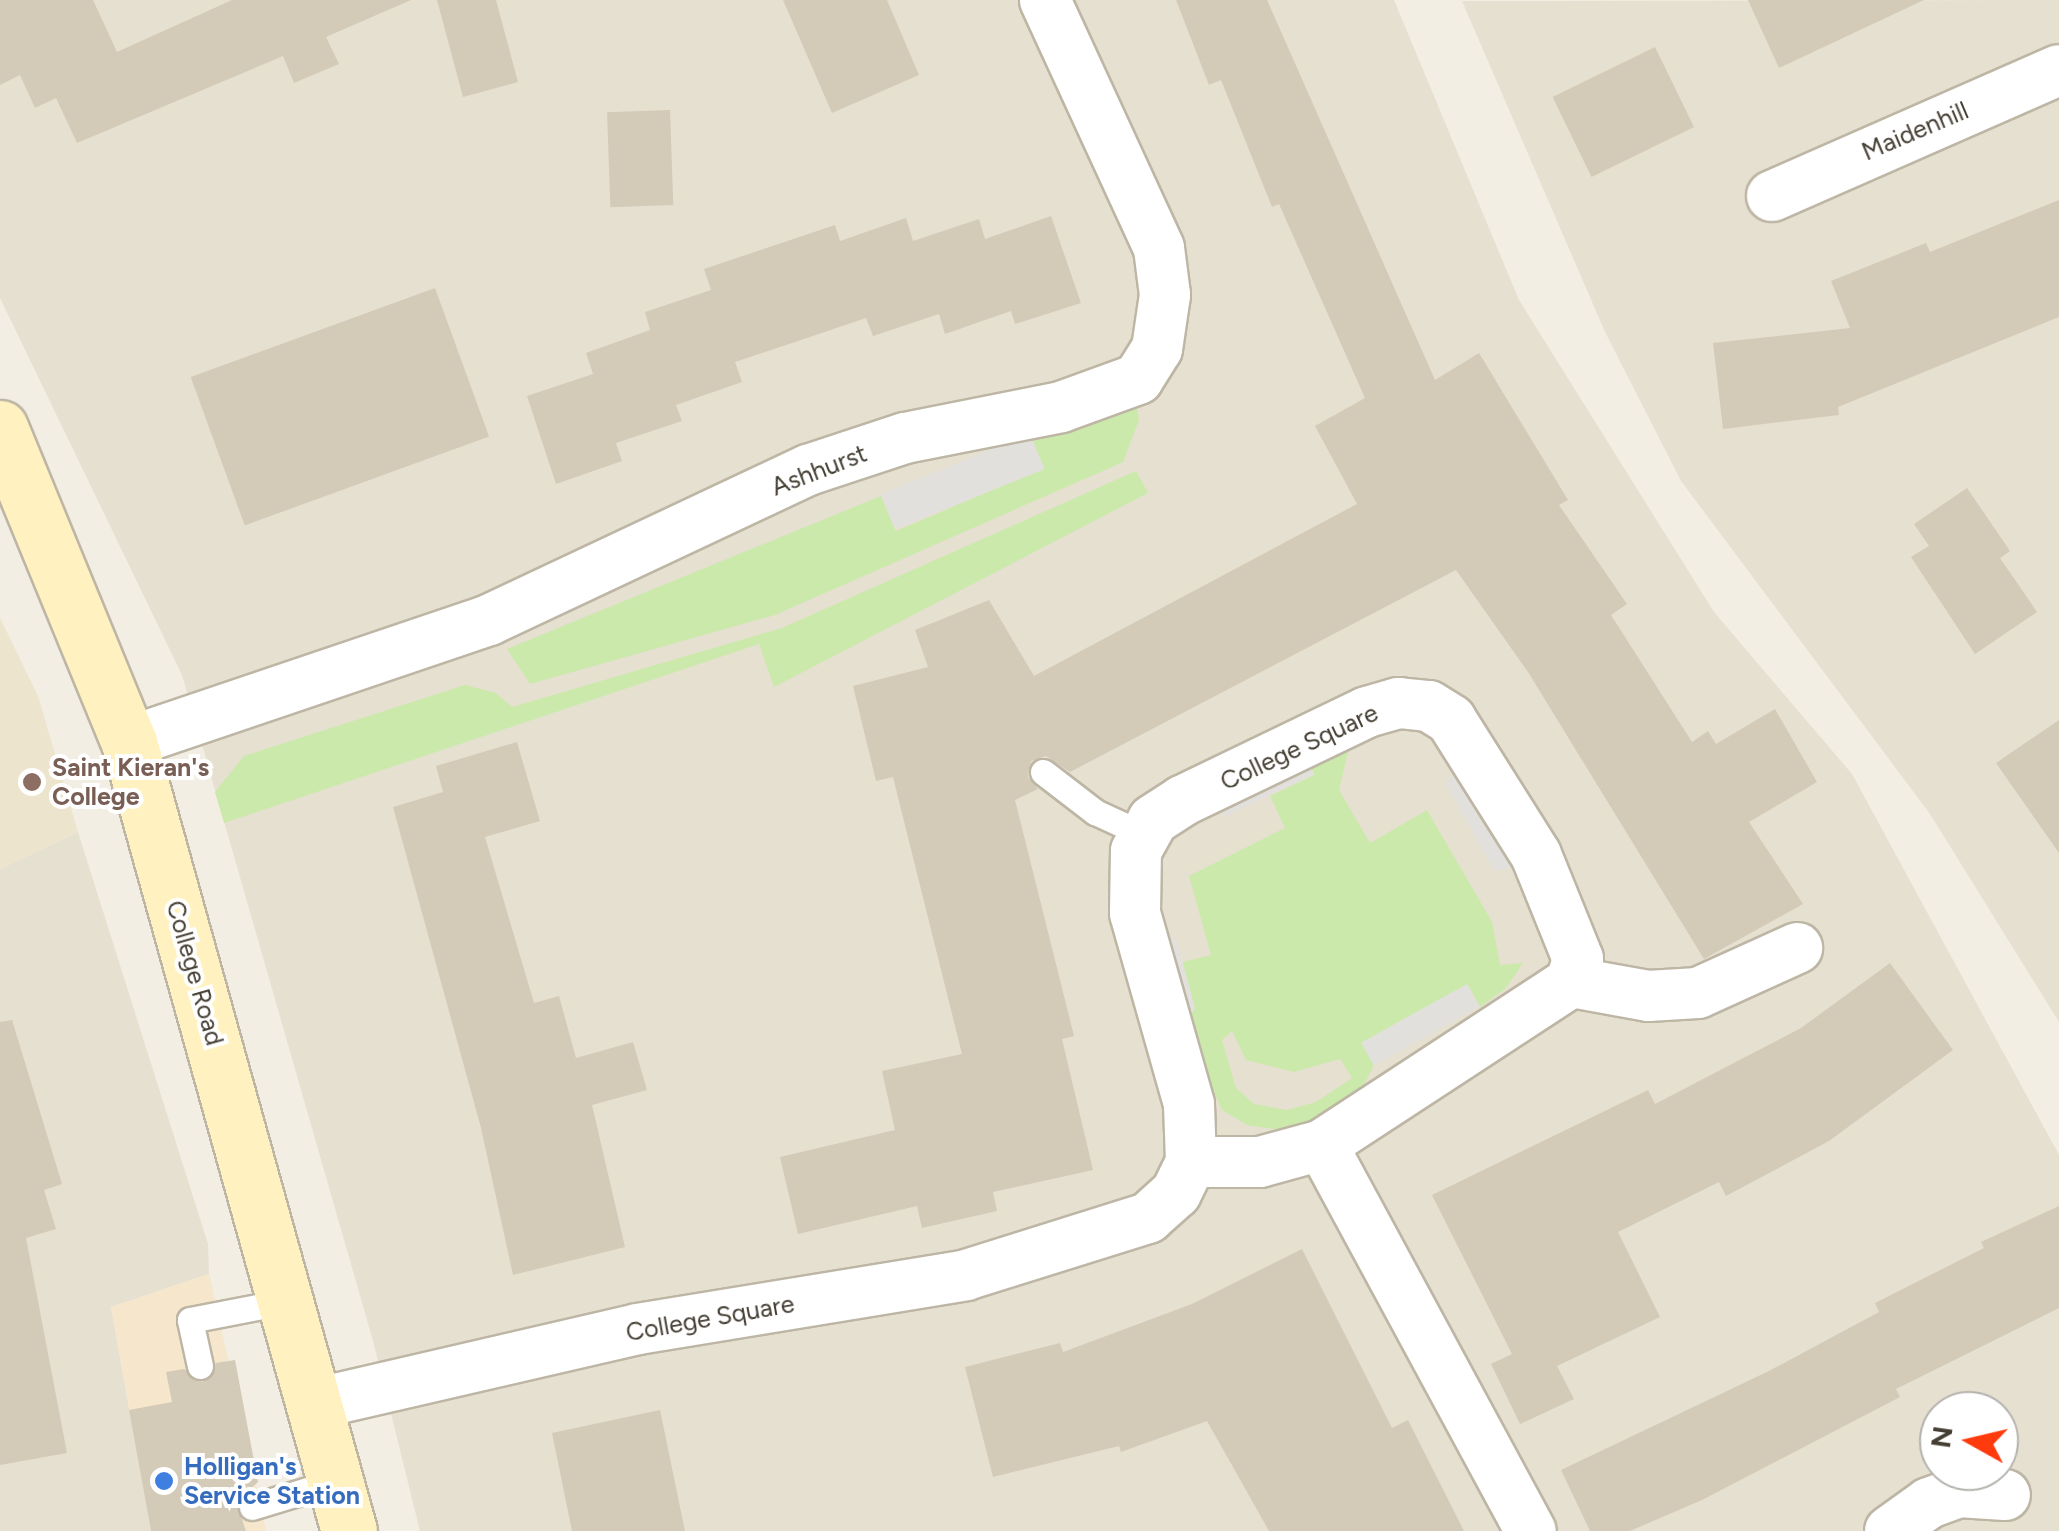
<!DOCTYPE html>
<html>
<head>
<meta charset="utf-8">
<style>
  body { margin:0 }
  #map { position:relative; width:2059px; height:1531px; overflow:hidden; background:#f2eee3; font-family:Figtree,sans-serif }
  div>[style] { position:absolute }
  .residential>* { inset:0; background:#e6e0d1 }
  .commercial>* { inset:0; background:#f6e6cc }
  .education>* { inset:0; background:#ece4cc }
  .green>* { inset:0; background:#cae9aa }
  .parking>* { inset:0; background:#e2e0dc; transform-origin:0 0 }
  .building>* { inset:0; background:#d4cab8; transform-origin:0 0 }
  .roads { filter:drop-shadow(2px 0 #beb6a5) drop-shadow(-2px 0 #beb6a5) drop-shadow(0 2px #beb6a5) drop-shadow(0 -2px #beb6a5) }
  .lane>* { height:25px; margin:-12.5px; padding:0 12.5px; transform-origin:12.5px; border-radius:12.5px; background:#fff }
  .street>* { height:50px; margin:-25px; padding:0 25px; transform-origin:25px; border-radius:25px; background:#fff }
  .secondary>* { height:55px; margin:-27.5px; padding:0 27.5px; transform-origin:27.5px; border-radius:27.5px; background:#fff2c0 }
  .dots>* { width:28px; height:28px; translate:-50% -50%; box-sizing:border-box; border:5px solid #fff; border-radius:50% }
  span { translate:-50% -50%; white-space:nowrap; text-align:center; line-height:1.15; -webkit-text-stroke:8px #fff; paint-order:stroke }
  .street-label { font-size:25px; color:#443e33 }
  .education-label { font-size:25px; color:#785e54; font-weight:700 }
  .left { translate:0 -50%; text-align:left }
  .shop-label { font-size:25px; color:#366cbe; font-weight:700 }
  .north { position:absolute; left:1919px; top:1391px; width:100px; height:100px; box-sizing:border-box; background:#fff; border:2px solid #b4b2ad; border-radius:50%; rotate:278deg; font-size:28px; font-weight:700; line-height:40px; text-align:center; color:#443e33 }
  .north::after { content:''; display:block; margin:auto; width:35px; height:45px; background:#ff3b0d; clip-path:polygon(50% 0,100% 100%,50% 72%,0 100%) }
</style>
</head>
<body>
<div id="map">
  <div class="residential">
    <i style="clip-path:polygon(evenodd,0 0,1394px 0,1519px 300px,1714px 612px,1852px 774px,2059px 1155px,2059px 1531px,420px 1531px,373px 1341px,182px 675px,0 298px,0 0,1939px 1411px,1999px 1411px,1999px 1471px,1939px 1471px,1939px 1411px)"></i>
    <i style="clip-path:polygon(2059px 0,2059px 1022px,1930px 814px,1681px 481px,1605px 332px,1462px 1px)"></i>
    <i style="clip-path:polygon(78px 832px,208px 1244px,209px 1274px,111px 1307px,151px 1531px,0 1531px,0 869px)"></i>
  </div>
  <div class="commercial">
    <i style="clip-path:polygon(209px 1274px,266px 1531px,151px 1531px,111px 1307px)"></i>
  </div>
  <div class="education">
    <i style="clip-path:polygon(0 618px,38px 696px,78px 832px,0 869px)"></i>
  </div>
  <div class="green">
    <i style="clip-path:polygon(1136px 401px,1139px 420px,1123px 462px,775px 615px,530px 684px,507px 649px,881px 496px,896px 531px,1044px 468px,1030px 434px)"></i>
    <i style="clip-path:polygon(1136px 471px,1148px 493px,774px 687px,759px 644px,224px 823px,215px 792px,244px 756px,465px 685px,496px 693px,512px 707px,782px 628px)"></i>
    <i style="clip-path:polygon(evenodd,1352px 735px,1339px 790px,1370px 843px,1427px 810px,1492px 922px,1500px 965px,1523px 963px,1505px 989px,1480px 1007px,1468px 985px,1362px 1043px,1374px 1065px,1357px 1099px,1333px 1119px,1281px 1130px,1247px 1125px,1222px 1110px,1184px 1025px,1183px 962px,1211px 955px,1189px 876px,1285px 828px,1270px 796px,1314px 775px,1307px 759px,1352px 735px,1232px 1031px,1246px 1060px,1294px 1072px,1340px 1059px,1352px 1078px,1316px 1102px,1287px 1110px,1254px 1104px,1236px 1088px,1222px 1040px,1232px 1031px)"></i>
  </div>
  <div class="parking">
    <i style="left:1030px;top:434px;width:38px;height:161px;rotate:68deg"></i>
    <i style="left:1307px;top:759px;width:17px;height:99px;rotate:65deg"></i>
    <i style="clip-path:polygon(1457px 765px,1514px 868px,1494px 870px,1446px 784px)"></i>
    <i style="clip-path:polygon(1152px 911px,1177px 942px,1195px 1008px,1184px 1025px)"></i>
    <i style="left:1467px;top:984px;width:26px;height:121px;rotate:61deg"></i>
  </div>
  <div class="building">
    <i style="clip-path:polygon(0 0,93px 0,117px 52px,232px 0,411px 0,326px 37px,339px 64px,294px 83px,283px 56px,77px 143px,56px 98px,35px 108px,20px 75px,0 85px)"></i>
    <i style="clip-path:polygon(437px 0,496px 0,518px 82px,463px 97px)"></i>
    <i style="clip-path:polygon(783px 0,887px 0,919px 75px,832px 113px)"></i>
    <i style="clip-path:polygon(1176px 0,1267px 0,1435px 380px,1479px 353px,1568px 500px,1559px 505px,1627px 604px,1611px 615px,1692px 742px,1708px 731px,1716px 744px,1775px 709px,1817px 782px,1749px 822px,1803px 904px,1704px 959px,1528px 672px,1456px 570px,1070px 772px,1046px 756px,1031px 761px,1028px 777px,1038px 789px,1015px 800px,1074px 1036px,1062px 1039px,1093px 1170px,993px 1192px,997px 1211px,922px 1228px,917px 1206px,798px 1234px,780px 1157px,895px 1130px,882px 1071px,962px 1054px,893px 777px,876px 781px,853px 686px,928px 667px,915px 630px,989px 600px,1034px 676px,1357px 504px,1315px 426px,1365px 398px,1279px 204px,1272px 207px,1221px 80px,1209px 85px)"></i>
    <i style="clip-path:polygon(1748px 0,1924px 0,1779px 68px)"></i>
    <i style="left:1655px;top:47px;width:89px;height:114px;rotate:64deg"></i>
    <i style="left:670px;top:110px;width:95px;height:63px;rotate:88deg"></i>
    <i style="clip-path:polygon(2059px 200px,2059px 317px,1838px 407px,1839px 415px,1723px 429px,1713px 343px,1850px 328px,1831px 281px,1926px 243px,1930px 252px)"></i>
    <i style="clip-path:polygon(1051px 216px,1081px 303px,1015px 324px,1011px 311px,945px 334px,939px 314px,873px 336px,866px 318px,801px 340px,735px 362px,742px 382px,676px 405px,682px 421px,616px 443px,622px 461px,556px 484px,527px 396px,593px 374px,586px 353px,650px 330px,645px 312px,711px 290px,704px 269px,835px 225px,840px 241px,906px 218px,913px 241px,979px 219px,985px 239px)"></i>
    <i style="left:435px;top:288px;width:158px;height:260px;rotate:70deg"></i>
    <i style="clip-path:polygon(1967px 488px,2010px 551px,2000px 558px,2037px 612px,1975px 654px,1911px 557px,1929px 546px,1914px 524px)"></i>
    <i style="clip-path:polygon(2059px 720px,2059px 853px,1996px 763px)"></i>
    <i style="clip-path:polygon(517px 742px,540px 821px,485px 837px,534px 1003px,559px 996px,576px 1058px,633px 1042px,647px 1090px,592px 1105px,625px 1247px,513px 1275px,481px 1128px,393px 807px,443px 792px,436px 766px)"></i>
    <i style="clip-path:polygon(1890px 963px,1953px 1050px,1829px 1141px,1726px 1196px,1719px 1182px,1618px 1232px,1660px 1317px,1557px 1366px,1574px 1399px,1520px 1424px,1491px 1364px,1512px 1354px,1432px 1195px,1648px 1090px,1655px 1104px,1801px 1028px)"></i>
    <i style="clip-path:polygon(12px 1020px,62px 1184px,44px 1190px,56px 1229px,26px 1238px,67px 1453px,0 1465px,0 1022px)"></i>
    <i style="clip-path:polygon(2059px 1206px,2059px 1308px,1896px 1389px,1900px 1397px,1702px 1500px,1630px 1531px,1590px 1531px,1561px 1470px,1769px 1371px,1879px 1312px,1875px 1303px,1984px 1248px,1981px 1242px)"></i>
    <i style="clip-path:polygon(1302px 1249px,1392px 1428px,1408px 1420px,1464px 1531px,1269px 1531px,1207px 1421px,1121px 1452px,1119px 1446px,993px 1477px,965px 1367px,1060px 1343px,1063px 1352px,1192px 1304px)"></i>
    <i style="clip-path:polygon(235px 1360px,258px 1482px,236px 1502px,246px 1531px,151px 1531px,129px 1410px,172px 1402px,166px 1372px,184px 1369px,202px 1382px,216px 1363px)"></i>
    <i style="clip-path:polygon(660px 1410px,685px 1531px,572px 1531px,552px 1433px)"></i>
  </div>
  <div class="roads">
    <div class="lane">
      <i style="left:1043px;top:772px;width:66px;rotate:37.6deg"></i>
      <i style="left:1095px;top:812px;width:55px;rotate:24.7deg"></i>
      <i style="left:200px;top:1366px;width:47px;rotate:-102.3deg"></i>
      <i style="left:190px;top:1320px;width:100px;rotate:-11deg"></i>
      <i style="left:252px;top:1507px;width:89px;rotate:-17deg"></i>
    </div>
    <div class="street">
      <i style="left:1772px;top:196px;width:313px;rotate:-23.7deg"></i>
      <i style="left:129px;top:742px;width:380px;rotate:-18.7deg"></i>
      <i style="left:489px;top:620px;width:353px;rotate:-25.2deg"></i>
      <i style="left:808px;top:470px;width:102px;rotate:-18.3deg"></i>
      <i style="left:905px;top:438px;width:159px;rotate:-11.2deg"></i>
      <i style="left:1061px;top:407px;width:82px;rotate:-20deg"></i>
      <i style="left:1138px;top:379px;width:36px;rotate:-58deg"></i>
      <i style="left:1157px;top:349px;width:55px;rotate:-81.6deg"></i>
      <i style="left:1165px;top:295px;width:47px;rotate:-97.3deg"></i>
      <i style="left:1159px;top:248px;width:273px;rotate:-114.7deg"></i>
      <i style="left:1571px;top:982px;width:78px;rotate:10.3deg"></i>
      <i style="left:1648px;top:996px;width:50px;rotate:-3.4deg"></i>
      <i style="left:1698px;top:993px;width:109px;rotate:-24.4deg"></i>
      <i style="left:1322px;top:1145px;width:439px;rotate:61.6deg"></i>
      <i style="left:318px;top:1403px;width:328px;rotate:-13deg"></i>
      <i style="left:638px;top:1329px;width:332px;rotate:-9.3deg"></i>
      <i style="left:966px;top:1275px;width:191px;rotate:-17.4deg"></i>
      <i style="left:1148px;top:1218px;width:38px;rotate:-42deg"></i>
      <i style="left:1176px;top:1193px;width:34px;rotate:-64deg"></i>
      <i style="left:1191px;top:1162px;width:58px;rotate:-92deg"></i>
      <i style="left:1189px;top:1104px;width:198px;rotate:-105.8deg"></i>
      <i style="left:1135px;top:913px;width:62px;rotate:-89.1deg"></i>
      <i style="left:1136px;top:851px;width:35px;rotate:-61deg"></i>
      <i style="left:1153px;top:820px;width:35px;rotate:-33deg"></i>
      <i style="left:1182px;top:801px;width:205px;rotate:-25.7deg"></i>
      <i style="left:1367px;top:712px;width:33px;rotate:-16deg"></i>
      <i style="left:1399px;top:703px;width:30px;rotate:6deg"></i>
      <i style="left:1429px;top:706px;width:26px;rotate:32deg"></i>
      <i style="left:1451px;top:720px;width:160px;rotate:57.8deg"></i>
      <i style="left:1536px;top:855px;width:112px;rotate:68deg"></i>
      <i style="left:1578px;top:959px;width:24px;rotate:107deg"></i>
      <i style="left:1571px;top:982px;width:298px;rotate:146.8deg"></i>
      <i style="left:1322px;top:1145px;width:64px;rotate:164.7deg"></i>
      <i style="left:1260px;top:1162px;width:69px;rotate:180deg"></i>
      <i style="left:1890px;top:1531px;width:48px;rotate:-35.7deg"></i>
      <i style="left:1929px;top:1503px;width:32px;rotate:-20deg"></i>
      <i style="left:1959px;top:1492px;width:46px;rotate:3.7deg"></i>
    </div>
    <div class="secondary">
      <i style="left:0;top:428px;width:339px;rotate:67.7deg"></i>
      <i style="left:129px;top:742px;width:819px;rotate:74.42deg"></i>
    </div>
  </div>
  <div class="dots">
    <i style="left:32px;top:782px;background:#8d6e63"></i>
    <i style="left:164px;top:1481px;background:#3f7fe0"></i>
  </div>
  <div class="street-label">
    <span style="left:1915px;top:131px;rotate:-23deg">Maidenhill</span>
    <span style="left:819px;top:470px;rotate:-21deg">Ashhurst</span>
    <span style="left:1299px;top:747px;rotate:-25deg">College Square</span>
    <span style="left:195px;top:973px;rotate:74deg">College Road</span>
    <span style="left:710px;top:1318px;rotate:-10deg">College Square</span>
  </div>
  <div class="education-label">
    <span class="left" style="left:52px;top:782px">Saint Kieran's<br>College</span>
  </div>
  <div class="shop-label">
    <span class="left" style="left:184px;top:1481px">Holligan's<br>Service Station</span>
  </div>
  <div class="north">N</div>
</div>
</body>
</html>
